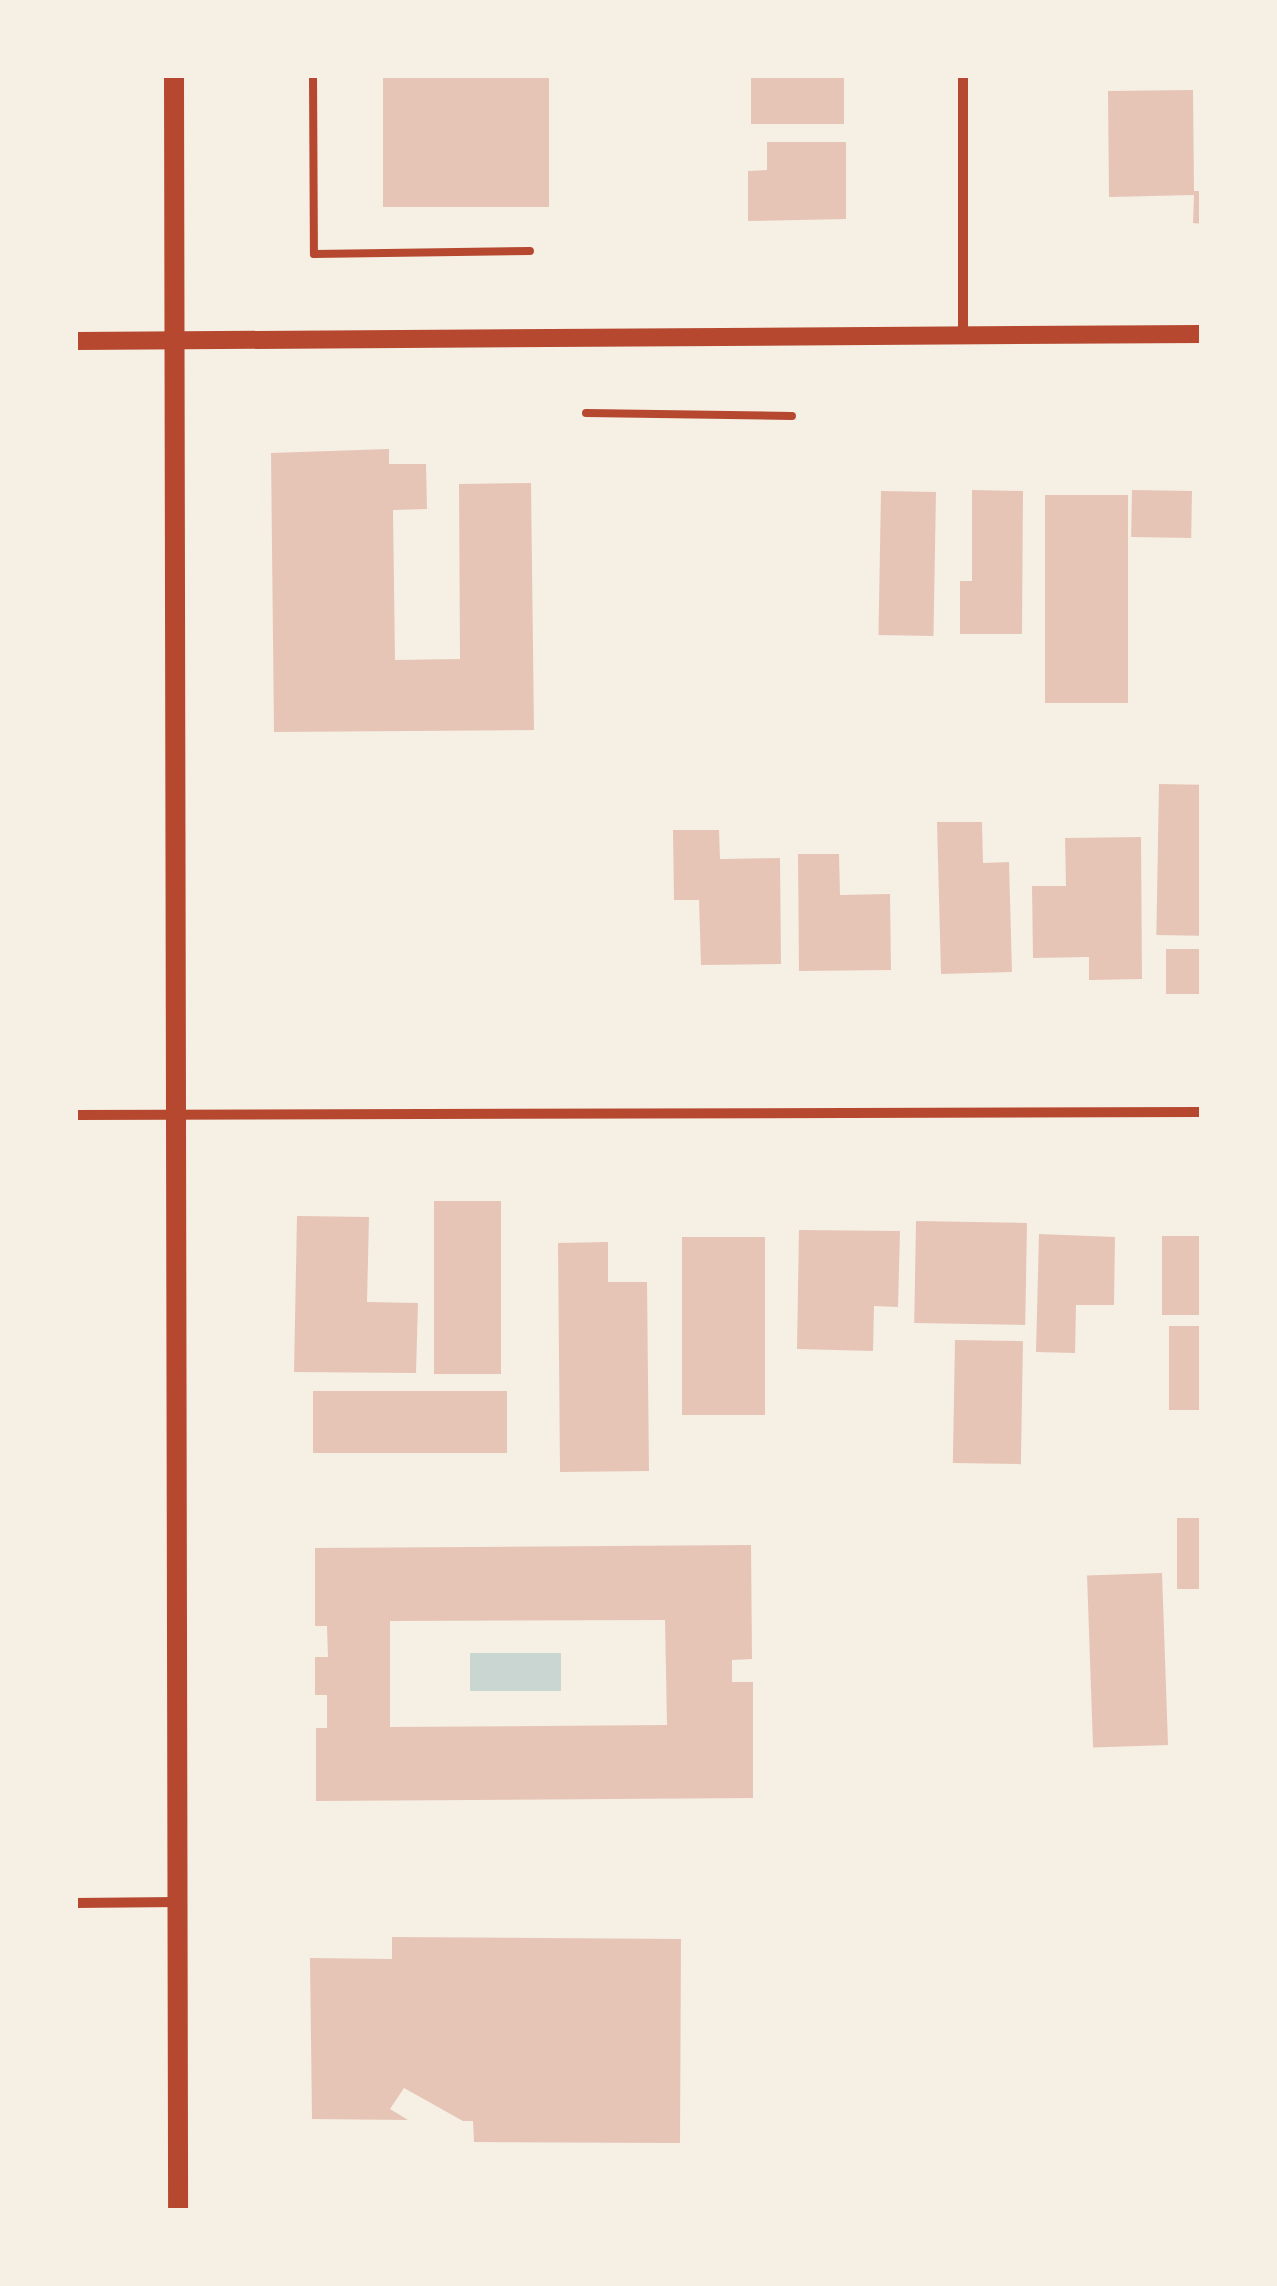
<!DOCTYPE html>
<html>
<head>
<meta charset="utf-8">
<style>
  body { margin:0 }
  #map { position:relative; width:1277px; height:2286px; overflow:hidden; background:#f6efe4; font-family:Poppins,sans-serif }
  div>[style] { position:absolute }
  .water>* { inset:0; background:#c9d6d2; transform-origin:0 0 }
  .building>* { inset:0; background:#e6c5b7; transform-origin:0 0 }
  .service>* { height:8px; margin:-4px; padding:0 4px; transform-origin:4px; border-radius:4px; background:#b5482f }
  .minor>* { height:10px; margin:-5px; padding:0 5px; transform-origin:5px; border-radius:5px; background:#b5482f }
  .tertiary>* { height:18px; margin:-9px; padding:0 9px; transform-origin:9px; border-radius:9px; background:#b5482f }
  .secondary>* { height:20px; margin:-10px; padding:0 10px; transform-origin:10px; border-radius:10px; background:#b5482f }
  span { translate:-50% -50%; white-space:nowrap; text-align:center; line-height:1.15; -webkit-text-stroke:10px #f6efe4; paint-order:stroke }
  .frame { position:absolute; inset:0; border:78px solid #f6efe4; pointer-events:none }
</style>
</head>
<body>
<div id="map">
  <div class="water">
    <i style="left:561px;top:1653px;width:38px;height:91px;rotate:90deg"></i>
  </div>
  <div class="building">
    <i style="left:383px;top:75px;width:166px;height:132px"></i>
    <i style="left:751px;top:75px;width:93px;height:49px"></i>
    <i style="clip-path:polygon(1193px 90px,1194px 191px,1202px 191px,1202px 224px,1193px 223px,1194px 195px,1109px 197px,1108px 91px)"></i>
    <i style="clip-path:polygon(767px 142px,846px 142px,846px 219px,748px 221px,748px 171px,767px 170px)"></i>
    <i style="clip-path:polygon(389px 449px,389px 464px,426px 464px,427px 509px,393px 510px,395px 660px,460px 659px,459px 484px,531px 483px,534px 730px,274px 732px,271px 453px)"></i>
    <i style="clip-path:polygon(972px 490px,1023px 491px,1022px 634px,960px 634px,960px 581px,972px 581px)"></i>
    <i style="left:1132px;top:490px;width:60px;height:47px;rotate:1deg"></i>
    <i style="left:881px;top:491px;width:55px;height:144px;rotate:1deg"></i>
    <i style="left:1045px;top:495px;width:83px;height:208px"></i>
    <i style="left:1159px;top:784px;width:43px;height:151px;rotate:1deg"></i>
    <i style="clip-path:polygon(937px 822px,982px 822px,983px 863px,1009px 862px,1012px 972px,941px 974px)"></i>
    <i style="clip-path:polygon(673px 830px,719px 830px,720px 859px,780px 858px,781px 964px,701px 965px,699px 900px,674px 900px)"></i>
    <i style="clip-path:polygon(1141px 837px,1142px 979px,1089px 980px,1089px 957px,1033px 958px,1032px 886px,1066px 886px,1065px 838px)"></i>
    <i style="clip-path:polygon(798px 854px,839px 854px,840px 895px,890px 894px,891px 970px,799px 971px)"></i>
    <i style="left:1202px;top:949px;width:45px;height:36px;rotate:90deg"></i>
    <i style="left:434px;top:1201px;width:67px;height:173px"></i>
    <i style="clip-path:polygon(297px 1216px,369px 1217px,367px 1302px,418px 1303px,416px 1373px,294px 1372px)"></i>
    <i style="left:916px;top:1221px;width:111px;height:102px;rotate:1deg"></i>
    <i style="clip-path:polygon(799px 1230px,900px 1231px,898px 1307px,874px 1306px,873px 1351px,797px 1349px)"></i>
    <i style="clip-path:polygon(1039px 1234px,1115px 1237px,1114px 1305px,1076px 1305px,1075px 1353px,1036px 1352px)"></i>
    <i style="left:1162px;top:1236px;width:40px;height:79px"></i>
    <i style="left:682px;top:1237px;width:83px;height:178px"></i>
    <i style="clip-path:polygon(608px 1242px,608px 1282px,647px 1282px,649px 1471px,560px 1472px,558px 1243px)"></i>
    <i style="left:1202px;top:1326px;width:84px;height:33px;rotate:90deg"></i>
    <i style="left:955px;top:1340px;width:68px;height:123px;rotate:1deg"></i>
    <i style="left:507px;top:1391px;width:62px;height:194px;rotate:90deg"></i>
    <i style="left:1177px;top:1518px;width:25px;height:71px"></i>
    <i style="clip-path:polygon(evenodd,751px 1545px,752px 1659px,732px 1660px,732px 1682px,753px 1682px,753px 1798px,316px 1801px,316px 1728px,327px 1728px,327px 1695px,315px 1695px,315px 1657px,328px 1657px,327px 1626px,315px 1626px,315px 1548px,751px 1545px,665px 1620px,667px 1725px,390px 1727px,390px 1621px,665px 1620px)"></i>
    <i style="left:1162px;top:1573px;width:172px;height:75px;rotate:88deg"></i>
    <i style="clip-path:polygon(392px 1937px,681px 1939px,680px 2143px,474px 2142px,473px 2121px,463px 2121px,404px 2088px,390px 2109px,408px 2120px,312px 2119px,310px 1958px,392px 1959px)"></i>
  </div>
  <div class="service">
    <i style="left:313px;top:75px;width:179px;rotate:89.7deg"></i>
    <i style="left:314px;top:254px;width:216px;rotate:-0.8deg"></i>
    <i style="left:586px;top:413px;width:206px;rotate:0.8deg"></i>
  </div>
  <div class="minor">
    <i style="left:963px;top:75px;width:258px;rotate:90deg"></i>
    <i style="left:75px;top:1115px;width:1127px;rotate:-0.15deg"></i>
    <i style="left:75px;top:1903px;width:103px;rotate:-0.6deg"></i>
  </div>
  <div class="tertiary">
    <i style="left:75px;top:341px;width:1127px;rotate:-0.36deg"></i>
  </div>
  <div class="secondary">
    <i style="left:174px;top:75px;width:2136px;rotate:89.89deg"></i>
  </div>
  <div class="frame"></div>
</div>
</body>
</html>
